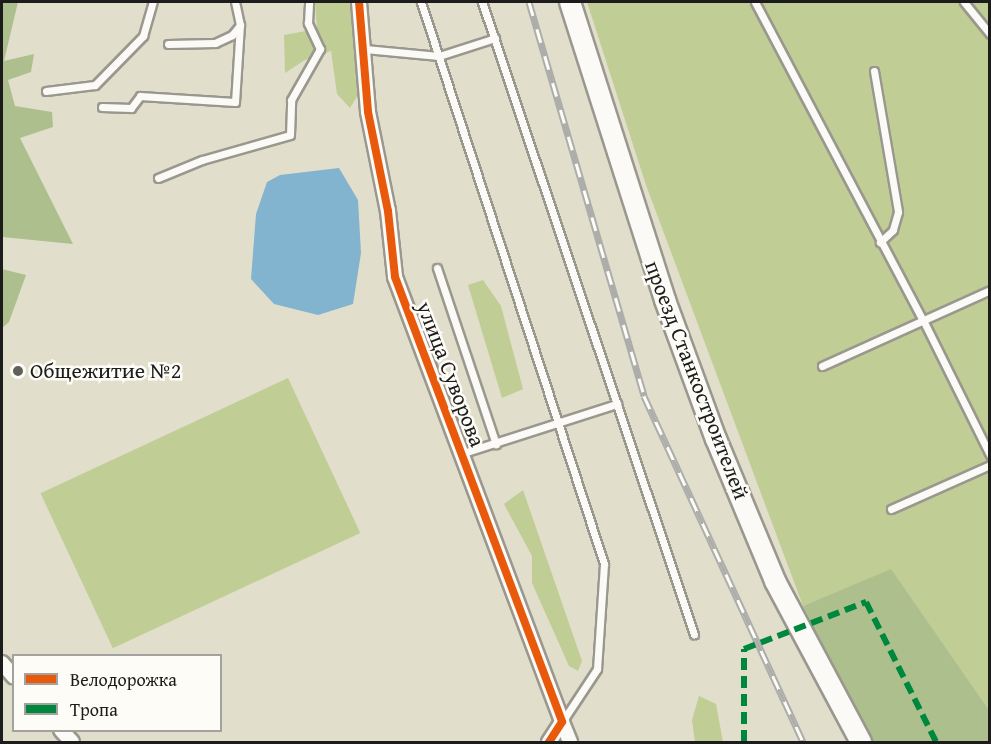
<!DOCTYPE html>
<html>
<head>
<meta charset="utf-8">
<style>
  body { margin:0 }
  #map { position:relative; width:991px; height:744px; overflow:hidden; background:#e2decc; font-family:"Gentium Book Plus",serif }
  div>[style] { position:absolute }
  .green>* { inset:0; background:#c0cd94; transform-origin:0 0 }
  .forest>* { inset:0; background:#aebf8e }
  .water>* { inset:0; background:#82b3cf }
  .roads { filter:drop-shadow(2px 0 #9a988e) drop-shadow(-2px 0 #9a988e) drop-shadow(0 2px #9a988e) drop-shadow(0 -2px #9a988e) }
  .service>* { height:7px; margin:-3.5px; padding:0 3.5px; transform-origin:3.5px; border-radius:3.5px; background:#fbfaf7 }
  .minor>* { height:14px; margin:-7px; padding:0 7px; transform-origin:7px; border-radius:7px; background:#fbfaf7 }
  .secondary>* { height:20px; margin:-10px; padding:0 10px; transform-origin:10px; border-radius:10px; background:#fbfaf7 }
  .rail>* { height:7px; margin-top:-3.5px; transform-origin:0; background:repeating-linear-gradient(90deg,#fdfcf7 0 14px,#adadaa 0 28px); box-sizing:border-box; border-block:2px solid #adadaa }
  .quiet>* { height:6px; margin-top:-3px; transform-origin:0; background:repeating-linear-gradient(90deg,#00873e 0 12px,transparent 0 18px) }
  .cycleway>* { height:8px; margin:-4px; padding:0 4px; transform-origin:4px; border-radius:4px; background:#e8590c }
  .dots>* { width:16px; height:16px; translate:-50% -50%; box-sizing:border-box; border:3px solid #fdfcf7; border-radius:50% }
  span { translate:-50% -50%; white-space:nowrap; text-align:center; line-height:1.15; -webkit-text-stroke:5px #fdfcf7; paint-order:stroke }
  .poi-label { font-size:22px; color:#1c1c1c }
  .left { translate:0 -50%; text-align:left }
  .street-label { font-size:22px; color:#1c1c1c }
  .frame { position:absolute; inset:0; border:3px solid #1c1c1c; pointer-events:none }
  .legend { position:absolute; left:12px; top:654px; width:210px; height:78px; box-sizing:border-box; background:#fdfcf7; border:2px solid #a3a29f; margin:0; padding:8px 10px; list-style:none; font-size:18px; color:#1c1c1c }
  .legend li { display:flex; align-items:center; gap:12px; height:30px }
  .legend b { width:30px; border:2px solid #a3a29f }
</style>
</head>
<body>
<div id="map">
  <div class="green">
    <i style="clip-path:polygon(315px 2px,350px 2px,360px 44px,362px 88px,350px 108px,337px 94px,331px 51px,305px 60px,285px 73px,284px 35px,317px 29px)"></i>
    <i style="clip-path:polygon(587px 2px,989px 2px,989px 710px,891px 570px,803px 606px,646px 185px)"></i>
    <i style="clip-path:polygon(483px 280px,501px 306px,523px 389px,502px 398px,468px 285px)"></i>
    <i style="left:288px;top:378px;width:171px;height:273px;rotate:65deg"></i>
    <i style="clip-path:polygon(523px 490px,582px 661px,578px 671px,569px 666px,532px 583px,532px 556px,504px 504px)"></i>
    <i style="clip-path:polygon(699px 696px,716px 704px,723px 742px,695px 742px,692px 720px)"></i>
  </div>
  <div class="forest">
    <i style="clip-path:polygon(2px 2px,18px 2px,4px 61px,34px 54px,31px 72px,8px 80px,15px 106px,52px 112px,53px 127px,20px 138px,73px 244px,2px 237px)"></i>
    <i style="clip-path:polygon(2px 269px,26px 275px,9px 322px,2px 328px)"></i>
    <i style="clip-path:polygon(891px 569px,989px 710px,989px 742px,872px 742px,803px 606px)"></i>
  </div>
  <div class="water">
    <i style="clip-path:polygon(339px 168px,358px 200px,361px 253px,353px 304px,318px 315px,274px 304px,251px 279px,256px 214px,267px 182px,280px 175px)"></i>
  </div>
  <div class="roads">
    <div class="service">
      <i style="left:421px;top:2px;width:591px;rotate:71.96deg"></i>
      <i style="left:604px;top:564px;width:105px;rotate:93.8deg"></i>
      <i style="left:597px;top:669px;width:64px;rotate:123.4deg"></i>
      <i style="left:482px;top:2px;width:667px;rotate:71.46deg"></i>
      <i style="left:755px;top:2px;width:360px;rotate:62.2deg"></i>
      <i style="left:923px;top:320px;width:151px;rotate:63.6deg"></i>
      <i style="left:964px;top:2px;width:41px;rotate:50.9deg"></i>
      <i style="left:168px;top:44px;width:47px;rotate:-1.2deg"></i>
      <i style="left:215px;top:43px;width:19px;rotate:-25deg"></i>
      <i style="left:232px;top:35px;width:13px;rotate:-51deg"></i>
      <i style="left:365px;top:49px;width:74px;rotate:5.4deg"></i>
      <i style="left:439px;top:56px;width:59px;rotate:-17.8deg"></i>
      <i style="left:874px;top:71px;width:143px;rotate:80.3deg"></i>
      <i style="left:898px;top:212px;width:19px;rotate:106deg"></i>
      <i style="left:893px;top:230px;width:18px;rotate:137deg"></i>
      <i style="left:46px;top:91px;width:49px;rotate:-7deg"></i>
      <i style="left:95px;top:85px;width:69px;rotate:-45.6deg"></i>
      <i style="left:143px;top:36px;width:35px;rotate:-74deg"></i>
      <i style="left:102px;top:107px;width:29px;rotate:2deg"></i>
      <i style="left:131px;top:108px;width:15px;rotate:-53deg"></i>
      <i style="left:140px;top:96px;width:95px;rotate:3.6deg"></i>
      <i style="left:235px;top:102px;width:77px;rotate:-86.3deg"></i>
      <i style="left:240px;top:25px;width:24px;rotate:-102deg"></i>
      <i style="left:158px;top:178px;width:48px;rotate:-22.2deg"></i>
      <i style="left:202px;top:160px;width:91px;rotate:-15.9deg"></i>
      <i style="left:290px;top:135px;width:35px;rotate:-88deg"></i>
      <i style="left:291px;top:100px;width:59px;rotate:-60.4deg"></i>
      <i style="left:320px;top:49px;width:29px;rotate:-115deg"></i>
      <i style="left:308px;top:23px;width:21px;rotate:-87deg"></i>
      <i style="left:437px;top:268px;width:186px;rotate:71.5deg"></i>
      <i style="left:822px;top:366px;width:184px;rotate:-24.3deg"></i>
      <i style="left:463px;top:453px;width:162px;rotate:-17.7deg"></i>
      <i style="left:891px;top:509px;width:108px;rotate:-24deg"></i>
    </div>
    <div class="minor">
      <i style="left:359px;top:2px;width:110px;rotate:85.3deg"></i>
      <i style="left:368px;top:112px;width:101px;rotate:78.6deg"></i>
      <i style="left:388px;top:211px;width:66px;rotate:83.9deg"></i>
      <i style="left:395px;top:277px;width:475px;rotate:69.4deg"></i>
      <i style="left:562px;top:722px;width:24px;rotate:123deg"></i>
      <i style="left:2px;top:663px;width:18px;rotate:49deg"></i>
      <i style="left:562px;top:722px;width:22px;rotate:68deg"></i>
      <i style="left:61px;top:730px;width:16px;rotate:47deg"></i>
    </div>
    <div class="secondary">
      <i style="left:570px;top:2px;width:313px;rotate:72.3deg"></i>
      <i style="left:665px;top:300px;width:148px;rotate:69.9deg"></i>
      <i style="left:716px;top:439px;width:154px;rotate:67.4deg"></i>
      <i style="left:775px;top:581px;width:183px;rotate:61.9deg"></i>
    </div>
  </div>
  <div class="rail">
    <i style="left:529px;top:2px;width:410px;rotate:73.7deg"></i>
    <i style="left:644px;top:396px;width:381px;rotate:65.3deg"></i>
  </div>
  <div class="quiet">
    <i style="left:744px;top:742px;width:93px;rotate:-90deg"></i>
    <i style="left:744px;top:649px;width:131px;rotate:-21.1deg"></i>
    <i style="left:866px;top:602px;width:157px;rotate:63.4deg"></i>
  </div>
  <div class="cycleway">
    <i style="left:359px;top:2px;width:110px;rotate:85.3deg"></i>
    <i style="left:368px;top:112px;width:101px;rotate:78.6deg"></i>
    <i style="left:388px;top:211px;width:66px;rotate:83.9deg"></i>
    <i style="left:395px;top:277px;width:475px;rotate:69.4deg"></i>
    <i style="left:562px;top:722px;width:24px;rotate:123deg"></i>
  </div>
  <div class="dots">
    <i style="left:18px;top:371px;background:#61605a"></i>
  </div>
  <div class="poi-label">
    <span class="left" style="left:30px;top:371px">Общежитие №2</span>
  </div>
  <div class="street-label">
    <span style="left:451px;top:374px;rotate:69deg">улица Суворова</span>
    <span style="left:697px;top:380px;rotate:69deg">проезд Станкостроителей</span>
  </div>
  <div class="frame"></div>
  <ul class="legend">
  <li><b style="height:8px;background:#e8590c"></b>Велодорожка</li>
  <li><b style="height:8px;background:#00873e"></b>Тропа</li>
  </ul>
</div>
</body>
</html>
